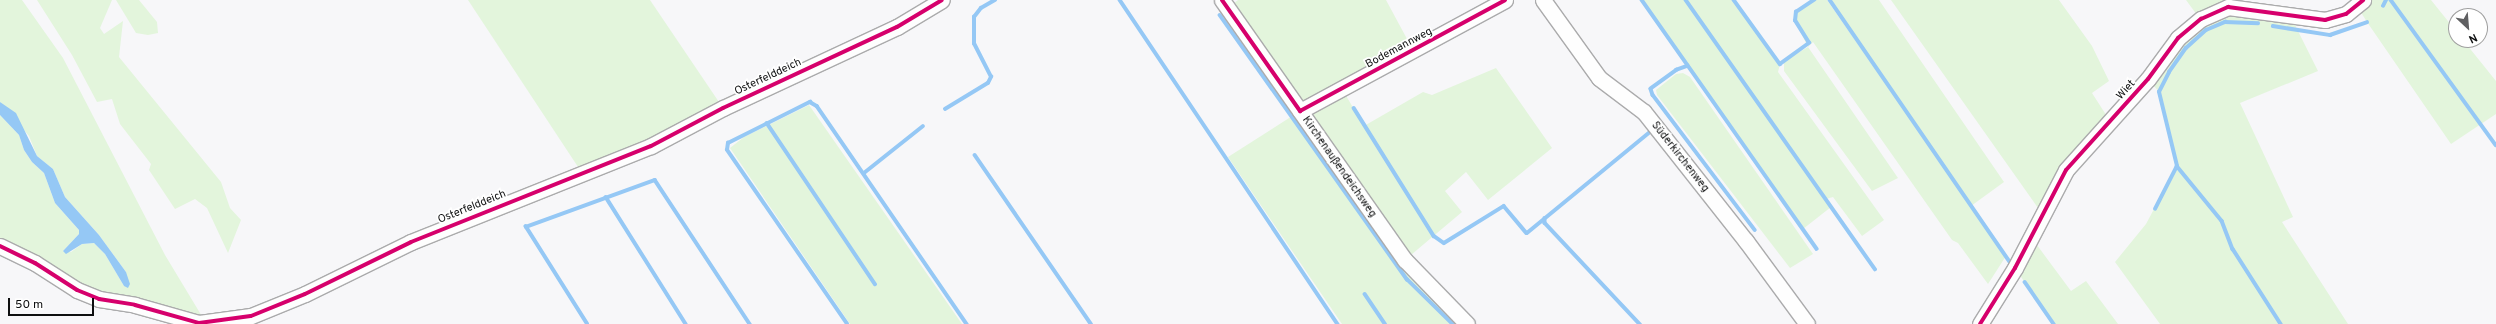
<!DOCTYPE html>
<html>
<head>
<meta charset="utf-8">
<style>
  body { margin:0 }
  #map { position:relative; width:2496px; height:324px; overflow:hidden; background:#f7f7f9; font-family:Overpass,sans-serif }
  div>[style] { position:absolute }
  .green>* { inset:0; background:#e3f5dc }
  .water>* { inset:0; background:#95c8f5 }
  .stream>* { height:3.5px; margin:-1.75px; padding:0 1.75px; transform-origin:1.75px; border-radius:1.75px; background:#95c8f5 }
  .roads { filter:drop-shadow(1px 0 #ababac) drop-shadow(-1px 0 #ababac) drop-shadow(0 1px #ababac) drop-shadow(0 -1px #ababac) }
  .minor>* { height:15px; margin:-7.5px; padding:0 7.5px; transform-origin:7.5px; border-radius:7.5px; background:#fefefe }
  .cycleway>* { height:4px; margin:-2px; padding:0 2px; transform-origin:2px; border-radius:2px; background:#d6006c }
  span { translate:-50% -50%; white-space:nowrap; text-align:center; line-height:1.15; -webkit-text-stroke:3.5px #fff; paint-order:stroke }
  .street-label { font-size:11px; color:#0e0f10 }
  .north { position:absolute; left:2448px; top:8px; width:40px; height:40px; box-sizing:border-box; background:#fff; border:1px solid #9f9f9f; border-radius:50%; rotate:154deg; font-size:11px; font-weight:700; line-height:16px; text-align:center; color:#0e0f10 }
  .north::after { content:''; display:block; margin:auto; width:14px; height:18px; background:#606062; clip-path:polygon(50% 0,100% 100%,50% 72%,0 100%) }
  .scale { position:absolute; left:8px; top:298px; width:86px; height:18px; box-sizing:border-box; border:2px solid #0e0f10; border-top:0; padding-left:5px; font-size:12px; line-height:14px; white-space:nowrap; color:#0e0f10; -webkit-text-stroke:3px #fff; paint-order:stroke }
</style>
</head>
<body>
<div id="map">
  <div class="green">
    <i style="clip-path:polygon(0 0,22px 0,63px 58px,165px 255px,203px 318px,93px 291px,49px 264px,0 239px,0 115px,19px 135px,24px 150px,32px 162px,44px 173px,55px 203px,79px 230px,79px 234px,63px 251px,71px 252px,82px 244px,94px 243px,105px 254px,124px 286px,126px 272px,99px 235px,65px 197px,53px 169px,37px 156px,29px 136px,0 102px)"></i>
    <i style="clip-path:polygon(37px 0,112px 0,100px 28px,104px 34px,123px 21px,119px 57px,221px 182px,230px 208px,241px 220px,228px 253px,207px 208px,195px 199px,175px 209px,149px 170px,151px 164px,120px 124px,112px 99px,97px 102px,72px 55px)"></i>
    <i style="clip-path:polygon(116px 0,139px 0,157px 22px,158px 33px,148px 35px,136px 33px)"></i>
    <i style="clip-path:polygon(468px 0,650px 0,723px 108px,582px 173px)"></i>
    <i style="clip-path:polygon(1238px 0,1386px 0,1413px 50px,1342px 89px,1364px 126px,1423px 92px,1432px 95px,1496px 68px,1552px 148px,1488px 200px,1466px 172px,1445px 191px,1462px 212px,1405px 260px,1467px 324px,1342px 324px,1228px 157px,1300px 111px,1228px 8px)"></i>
    <i style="clip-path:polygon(1642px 0,1734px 0,1780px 64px,1778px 72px,1884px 220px,1862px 236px,1833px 197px,1826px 199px,1831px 207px,1803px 229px)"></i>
    <i style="clip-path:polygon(1814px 0,1827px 0,1957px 186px,1830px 0,1879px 0,2004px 182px,1971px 206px,2006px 256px,1988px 284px,1958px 243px,1952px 240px,1813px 42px,1808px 47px,1898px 178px,1872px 191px,1784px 71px,1784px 61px,1808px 47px,1795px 21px,1796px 12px)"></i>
    <i style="clip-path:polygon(1891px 0,2059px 0,2092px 46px,2109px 81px,2092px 93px,2110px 121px,2043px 215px)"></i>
    <i style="clip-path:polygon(2186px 0,2223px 0,2228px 7px,2290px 15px,2318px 71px,2240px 103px,2293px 217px,2282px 222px,2348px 324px,2160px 324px,2115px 262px,2146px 224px,2177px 166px,2159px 92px,2148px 79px,2200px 19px)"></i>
    <i style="clip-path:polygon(2363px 0,2431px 0,2456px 31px,2456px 40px,2463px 40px,2496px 81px,2496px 114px,2451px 144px,2367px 22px,2357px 6px)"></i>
    <i style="clip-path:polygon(1683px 73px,1690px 77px,1813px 254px,1790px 268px,1657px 95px,1656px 90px,1676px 74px)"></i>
    <i style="clip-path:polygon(809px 105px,962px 324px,850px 324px,730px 148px,744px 137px)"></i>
    <i style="clip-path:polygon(2031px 237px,2071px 291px,2086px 281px,2118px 324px,2053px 324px,2015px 268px)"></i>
  </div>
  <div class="water">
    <i style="clip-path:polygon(0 102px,16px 113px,37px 156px,53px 169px,65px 197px,99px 235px,126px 272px,130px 284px,128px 288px,124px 286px,105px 254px,94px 243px,82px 244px,66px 254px,63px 251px,79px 234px,79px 230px,55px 203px,44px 173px,32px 162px,24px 150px,19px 135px,0 115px)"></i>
  </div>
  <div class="stream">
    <i style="left:1120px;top:0;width:391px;rotate:56.1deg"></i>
    <i style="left:1642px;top:0;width:304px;rotate:54.9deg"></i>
    <i style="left:1686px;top:0;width:329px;rotate:54.9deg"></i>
    <i style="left:1734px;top:0;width:79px;rotate:54.3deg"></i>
    <i style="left:1780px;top:64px;width:36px;rotate:-36deg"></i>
    <i style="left:1809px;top:43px;width:26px;rotate:-122deg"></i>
    <i style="left:1795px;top:21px;width:9px;rotate:-84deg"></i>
    <i style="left:1796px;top:12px;width:22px;rotate:-34deg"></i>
    <i style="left:1830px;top:0;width:318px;rotate:55.5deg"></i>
    <i style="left:2391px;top:0;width:179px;rotate:54.1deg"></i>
    <i style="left:2383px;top:6px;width:7px;rotate:-63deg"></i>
    <i style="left:1220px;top:15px;width:324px;rotate:54.7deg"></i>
    <i style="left:1407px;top:279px;width:64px;rotate:44.4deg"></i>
    <i style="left:2273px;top:26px;width:58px;rotate:9deg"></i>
    <i style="left:2330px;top:35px;width:39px;rotate:-19deg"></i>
    <i style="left:1688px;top:66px;width:12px;rotate:160deg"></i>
    <i style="left:1677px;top:70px;width:32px;rotate:144deg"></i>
    <i style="left:1651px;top:89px;width:6px;rotate:72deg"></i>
    <i style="left:1653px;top:95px;width:169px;rotate:52.9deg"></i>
    <i style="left:1354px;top:108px;width:151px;rotate:58deg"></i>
    <i style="left:1434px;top:236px;width:12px;rotate:35deg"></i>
    <i style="left:1444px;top:243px;width:70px;rotate:-31.7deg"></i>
    <i style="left:1504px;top:206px;width:35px;rotate:50deg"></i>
    <i style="left:1527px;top:233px;width:159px;rotate:-39.4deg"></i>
    <i style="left:945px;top:109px;width:50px;rotate:-31.2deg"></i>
    <i style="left:988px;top:83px;width:7px;rotate:-63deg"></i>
    <i style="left:991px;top:77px;width:37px;rotate:-117deg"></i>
    <i style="left:974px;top:44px;width:27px;rotate:-90deg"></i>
    <i style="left:974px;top:17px;width:11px;rotate:-52deg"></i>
    <i style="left:981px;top:8px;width:16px;rotate:-30deg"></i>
    <i style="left:767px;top:123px;width:194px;rotate:56.1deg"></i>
    <i style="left:975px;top:155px;width:205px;rotate:55.5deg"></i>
    <i style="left:2177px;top:166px;width:71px;rotate:50.7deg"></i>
    <i style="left:2222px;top:221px;width:30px;rotate:69deg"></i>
    <i style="left:2233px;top:249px;width:89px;rotate:57.4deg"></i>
    <i style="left:864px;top:173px;width:75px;rotate:-38.5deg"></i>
    <i style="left:606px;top:197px;width:150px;rotate:57.8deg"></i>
    <i style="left:2155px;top:209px;width:48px;rotate:-62.9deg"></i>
    <i style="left:2177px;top:166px;width:76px;rotate:-103.7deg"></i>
    <i style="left:2159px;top:92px;width:22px;rotate:-63deg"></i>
    <i style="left:2169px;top:72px;width:29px;rotate:-55deg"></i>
    <i style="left:2186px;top:48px;width:27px;rotate:-42deg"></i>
    <i style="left:2206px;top:30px;width:21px;rotate:-23deg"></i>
    <i style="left:2225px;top:22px;width:33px;rotate:2deg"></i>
    <i style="left:1545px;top:218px;width:5px;rotate:90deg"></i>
    <i style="left:1545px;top:223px;width:139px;rotate:46.8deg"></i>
    <i style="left:2025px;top:282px;width:51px;rotate:55.4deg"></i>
    <i style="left:1365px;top:294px;width:36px;rotate:56deg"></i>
    <i style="left:587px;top:324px;width:115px;rotate:-122.2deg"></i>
    <i style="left:526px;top:227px;width:137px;rotate:-20deg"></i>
    <i style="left:655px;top:180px;width:173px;rotate:56.6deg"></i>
    <i style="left:847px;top:324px;width:211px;rotate:-124.6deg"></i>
    <i style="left:727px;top:150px;width:7px;rotate:-82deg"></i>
    <i style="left:728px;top:143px;width:92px;rotate:-26.6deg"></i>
    <i style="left:810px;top:102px;width:8px;rotate:30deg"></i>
    <i style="left:817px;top:106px;width:265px;rotate:55.5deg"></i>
  </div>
  <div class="roads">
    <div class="minor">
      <i style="left:1222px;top:0;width:318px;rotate:54.9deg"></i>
      <i style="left:1405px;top:260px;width:89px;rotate:45.9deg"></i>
      <i style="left:1543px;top:0;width:96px;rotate:54.3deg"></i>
      <i style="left:1599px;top:78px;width:56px;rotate:37.1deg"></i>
      <i style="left:1644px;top:112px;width:164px;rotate:51.7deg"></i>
      <i style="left:1746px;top:241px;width:103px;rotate:53.7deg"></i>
      <i style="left:1300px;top:111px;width:233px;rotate:-28.4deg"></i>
      <i style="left:0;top:246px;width:39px;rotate:26deg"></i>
      <i style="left:35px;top:263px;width:50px;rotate:32.7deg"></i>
      <i style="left:77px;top:290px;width:24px;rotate:22deg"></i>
      <i style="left:99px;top:299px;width:36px;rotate:9deg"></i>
      <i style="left:135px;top:305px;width:66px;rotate:15.7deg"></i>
      <i style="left:199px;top:323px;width:52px;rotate:-7.7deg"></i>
      <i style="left:251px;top:316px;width:58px;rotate:-22.2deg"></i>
      <i style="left:305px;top:294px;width:118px;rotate:-26.1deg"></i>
      <i style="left:411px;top:242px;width:258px;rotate:-21.8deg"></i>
      <i style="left:651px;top:146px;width:81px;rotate:-27.8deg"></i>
      <i style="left:723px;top:108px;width:192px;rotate:-25deg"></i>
      <i style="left:897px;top:27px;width:52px;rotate:-31deg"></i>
      <i style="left:1980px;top:324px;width:66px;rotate:-58deg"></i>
      <i style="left:2015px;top:268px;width:110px;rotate:-62.5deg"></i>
      <i style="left:2066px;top:170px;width:122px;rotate:-48deg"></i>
      <i style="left:2148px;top:79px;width:51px;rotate:-53.8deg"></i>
      <i style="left:2178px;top:38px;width:30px;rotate:-40deg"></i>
      <i style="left:2201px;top:19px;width:30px;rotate:-24deg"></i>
      <i style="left:2228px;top:7px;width:98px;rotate:7.6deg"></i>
      <i style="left:2325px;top:20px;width:22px;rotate:-16deg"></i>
      <i style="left:2346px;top:14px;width:22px;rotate:-39deg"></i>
    </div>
  </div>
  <div class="cycleway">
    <i style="left:1222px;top:0;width:136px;rotate:54.9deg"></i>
    <i style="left:1300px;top:111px;width:233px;rotate:-28.4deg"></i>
    <i style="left:0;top:246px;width:39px;rotate:26deg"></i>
    <i style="left:35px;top:263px;width:50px;rotate:32.7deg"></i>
    <i style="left:77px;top:290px;width:24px;rotate:22deg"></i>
    <i style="left:99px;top:299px;width:36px;rotate:9deg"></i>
    <i style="left:135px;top:305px;width:66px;rotate:15.7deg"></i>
    <i style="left:199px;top:323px;width:52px;rotate:-7.7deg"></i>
    <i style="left:251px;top:316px;width:58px;rotate:-22.2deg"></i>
    <i style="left:305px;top:294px;width:118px;rotate:-26.1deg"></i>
    <i style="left:411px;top:242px;width:258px;rotate:-21.8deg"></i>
    <i style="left:651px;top:146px;width:81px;rotate:-27.8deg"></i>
    <i style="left:723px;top:108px;width:192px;rotate:-25deg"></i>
    <i style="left:897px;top:27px;width:52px;rotate:-31deg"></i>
    <i style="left:1980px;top:324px;width:66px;rotate:-58deg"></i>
    <i style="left:2015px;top:268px;width:110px;rotate:-62.5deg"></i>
    <i style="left:2066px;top:170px;width:122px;rotate:-48deg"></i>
    <i style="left:2148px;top:79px;width:51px;rotate:-53.8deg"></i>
    <i style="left:2178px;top:38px;width:30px;rotate:-40deg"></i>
    <i style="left:2201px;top:19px;width:30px;rotate:-24deg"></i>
    <i style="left:2228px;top:7px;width:98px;rotate:7.6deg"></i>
    <i style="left:2325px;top:20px;width:22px;rotate:-16deg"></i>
    <i style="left:2346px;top:14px;width:22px;rotate:-39deg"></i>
  </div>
  <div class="street-label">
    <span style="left:1399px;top:48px;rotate:-28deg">Bodemannweg</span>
    <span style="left:768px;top:77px;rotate:-25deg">Osterfelddeich</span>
    <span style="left:2126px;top:90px;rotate:-48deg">Wiet</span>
    <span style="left:1680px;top:157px;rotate:52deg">Süderkirchenweg</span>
    <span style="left:1339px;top:167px;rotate:55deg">Kirchenaußendeichsweg</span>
    <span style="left:472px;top:207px;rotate:-22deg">Osterfelddeich</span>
  </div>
  <div class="north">N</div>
  <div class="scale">50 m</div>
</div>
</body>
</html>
